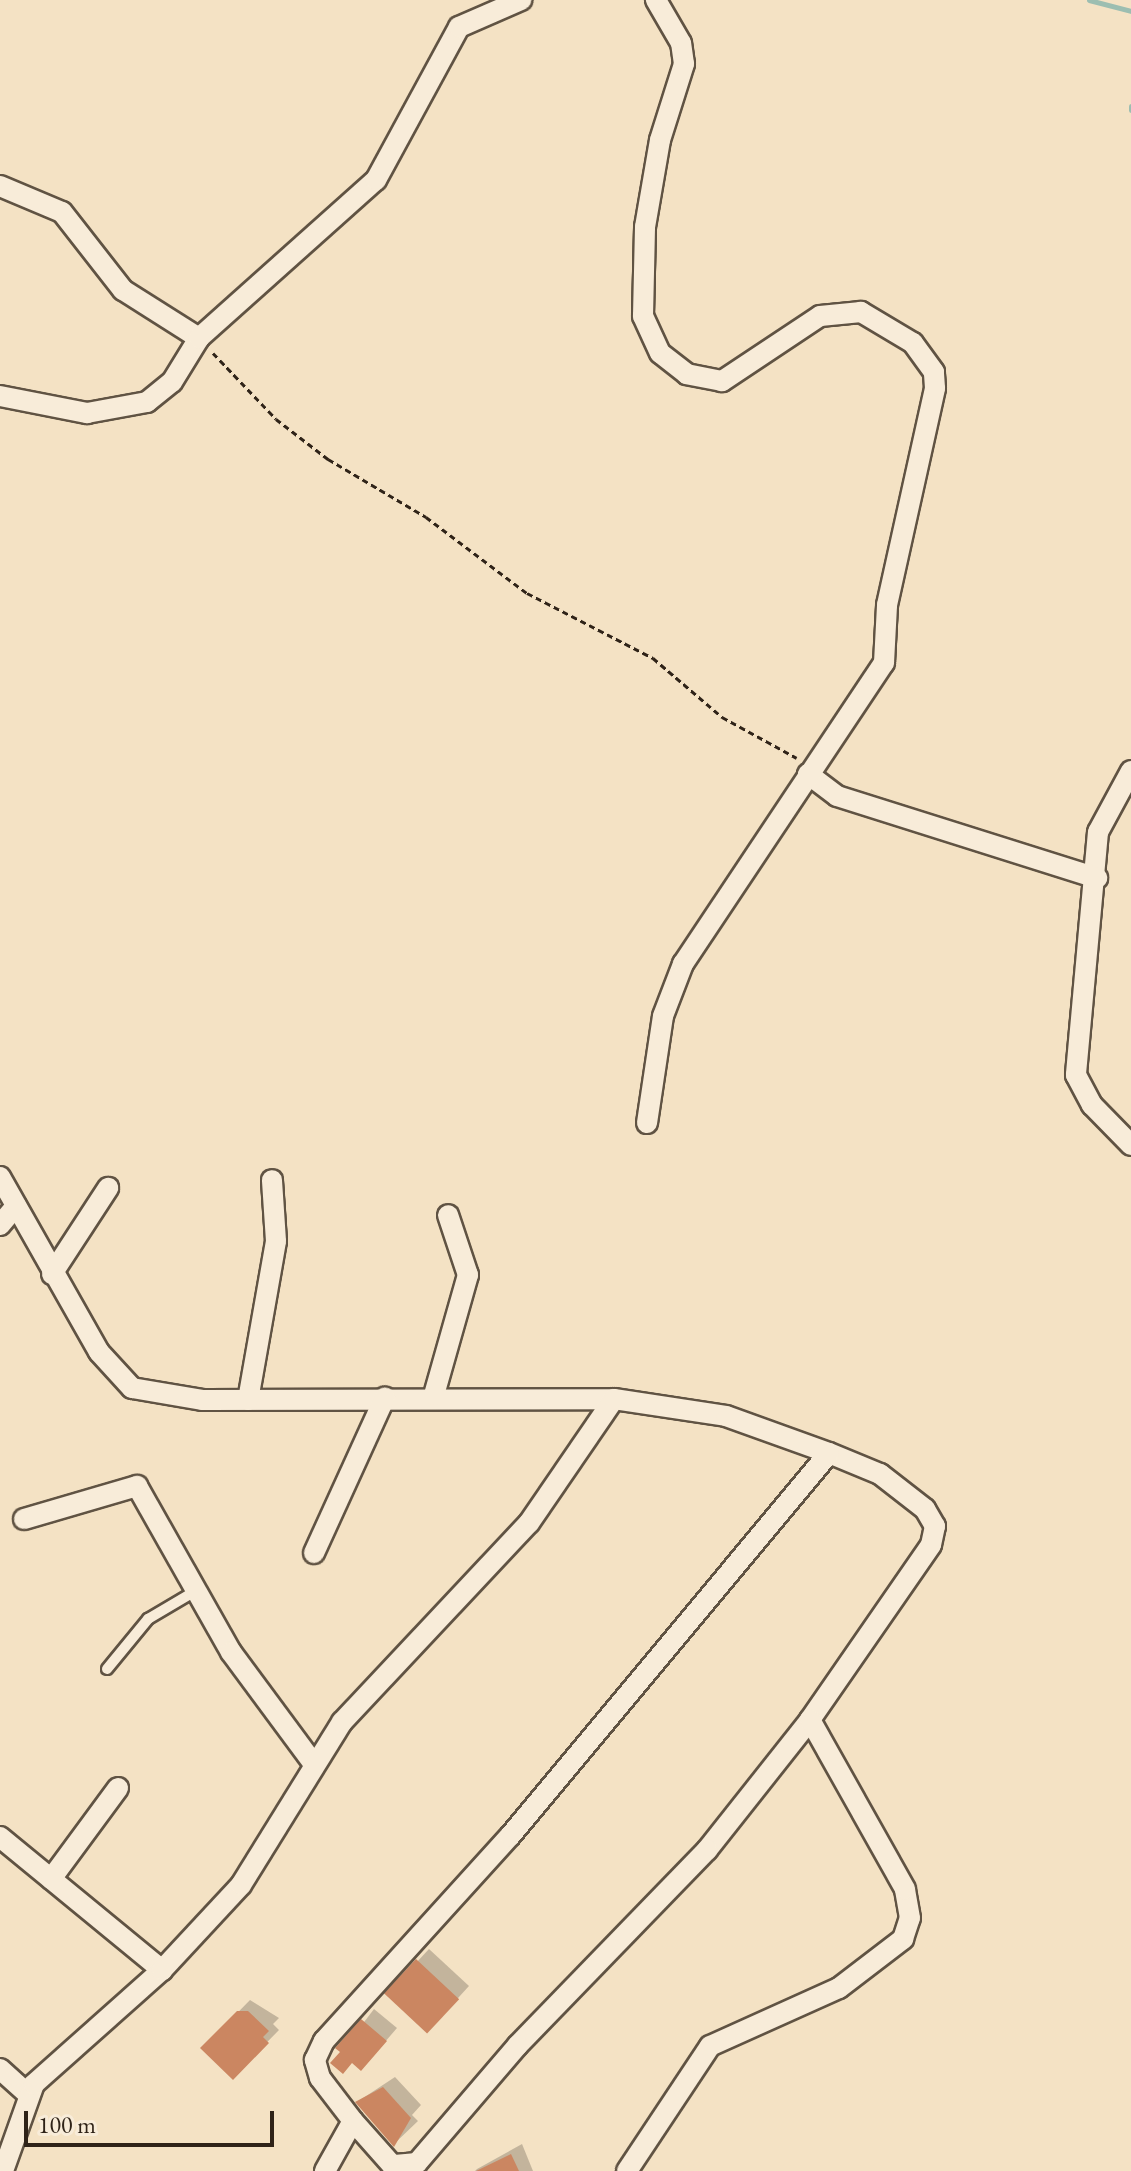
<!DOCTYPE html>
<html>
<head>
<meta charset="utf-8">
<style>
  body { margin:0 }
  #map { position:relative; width:1131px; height:2171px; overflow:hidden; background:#f4e2c4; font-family:"EB Garamond",serif }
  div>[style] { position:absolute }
  .shadow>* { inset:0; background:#0003 }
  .stream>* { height:5px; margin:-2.5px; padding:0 2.5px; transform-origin:2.5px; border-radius:2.5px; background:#9cbeb1 }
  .building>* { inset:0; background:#cb8661; transform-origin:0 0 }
  .path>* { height:3px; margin-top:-1.5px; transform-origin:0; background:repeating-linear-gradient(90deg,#2f2318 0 6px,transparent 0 10px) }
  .roads { filter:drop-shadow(2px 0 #605343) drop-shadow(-2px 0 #605343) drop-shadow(0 2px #605343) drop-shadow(0 -2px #605343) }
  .lane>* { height:10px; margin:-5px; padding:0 5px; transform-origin:5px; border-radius:5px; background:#f8ecd9 }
  .street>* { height:20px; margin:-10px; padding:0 10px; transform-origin:10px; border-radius:10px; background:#f8ecd9 }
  span { translate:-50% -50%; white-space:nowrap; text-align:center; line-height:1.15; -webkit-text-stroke:8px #f8ecd9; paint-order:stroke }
  .scale { position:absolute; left:24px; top:2111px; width:250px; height:36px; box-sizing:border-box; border:4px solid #2f2318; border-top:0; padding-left:10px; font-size:24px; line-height:28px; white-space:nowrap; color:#2f2318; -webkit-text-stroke:6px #f8ecd9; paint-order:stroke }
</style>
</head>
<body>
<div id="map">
  <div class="shadow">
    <i style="clip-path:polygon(429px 1949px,469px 1986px,438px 2020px,387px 1994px)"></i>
    <i style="clip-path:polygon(250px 2000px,279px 2018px,273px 2024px,279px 2030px,233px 2077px,203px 2048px)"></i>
    <i style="clip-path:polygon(374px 2009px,397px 2028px,372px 2057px,333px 2063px)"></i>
    <i style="clip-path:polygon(395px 2077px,421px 2105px,412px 2115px,418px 2121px,394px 2144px,357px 2102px)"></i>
    <i style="clip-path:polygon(522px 2144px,533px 2171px,475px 2171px,477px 2169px)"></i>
  </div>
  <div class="stream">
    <i style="left:1089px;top:0;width:43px;rotate:14.7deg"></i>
    <i style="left:1131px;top:106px;width:4px;rotate:90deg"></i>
  </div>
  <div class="building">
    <i style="left:416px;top:1959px;width:59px;height:47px;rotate:43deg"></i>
    <i style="clip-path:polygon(237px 2011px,248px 2011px,269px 2031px,263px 2037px,269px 2043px,233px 2080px,200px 2048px)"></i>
    <i style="clip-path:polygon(361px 2019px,387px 2041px,361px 2071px,352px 2063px,343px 2074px,330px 2063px,340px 2052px,335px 2048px)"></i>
    <i style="clip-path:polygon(383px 2087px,411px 2118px,394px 2147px,355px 2102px)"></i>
    <i style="clip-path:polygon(511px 2154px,519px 2171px,476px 2171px)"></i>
  </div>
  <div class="path">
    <i style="left:213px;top:353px;width:91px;rotate:46.3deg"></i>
    <i style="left:276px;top:419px;width:66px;rotate:37.6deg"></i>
    <i style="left:328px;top:459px;width:114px;rotate:30.6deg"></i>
    <i style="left:426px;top:517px;width:126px;rotate:37deg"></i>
    <i style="left:527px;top:593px;width:142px;rotate:27.3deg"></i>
    <i style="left:653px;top:658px;width:91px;rotate:40.5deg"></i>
    <i style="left:722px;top:717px;width:85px;rotate:28.7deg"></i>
  </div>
  <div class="roads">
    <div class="lane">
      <i style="left:107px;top:1669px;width:65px;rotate:-50.6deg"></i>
      <i style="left:148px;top:1619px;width:57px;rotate:-30.6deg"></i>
    </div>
    <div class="street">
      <i style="left:0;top:186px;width:67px;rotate:22.8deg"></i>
      <i style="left:62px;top:212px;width:99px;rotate:52deg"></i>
      <i style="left:123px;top:290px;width:90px;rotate:32.3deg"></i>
      <i style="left:0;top:396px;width:89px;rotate:11.1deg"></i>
      <i style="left:87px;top:413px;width:61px;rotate:-10.4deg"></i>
      <i style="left:147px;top:402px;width:32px;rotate:-39deg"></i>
      <i style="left:172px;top:382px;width:52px;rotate:-58.5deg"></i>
      <i style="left:199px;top:338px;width:237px;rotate:-41.8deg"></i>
      <i style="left:376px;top:180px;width:174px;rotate:-61.5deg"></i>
      <i style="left:459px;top:27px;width:68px;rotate:-23.5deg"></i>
      <i style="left:1131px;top:771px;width:69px;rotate:118.4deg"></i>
      <i style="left:1098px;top:832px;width:244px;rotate:95.2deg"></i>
      <i style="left:1076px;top:1075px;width:34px;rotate:62deg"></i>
      <i style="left:1092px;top:1105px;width:56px;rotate:45.7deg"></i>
      <i style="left:808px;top:774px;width:36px;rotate:37deg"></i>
      <i style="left:837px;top:796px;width:273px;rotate:17.5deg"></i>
      <i style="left:647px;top:1123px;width:108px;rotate:-81.5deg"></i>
      <i style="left:663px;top:1016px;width:56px;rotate:-69deg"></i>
      <i style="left:683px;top:964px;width:362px;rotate:-56.3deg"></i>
      <i style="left:884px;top:663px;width:58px;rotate:-87deg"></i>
      <i style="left:887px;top:605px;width:222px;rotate:-77.5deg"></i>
      <i style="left:935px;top:388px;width:16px;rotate:-94deg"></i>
      <i style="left:934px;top:372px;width:36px;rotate:-126deg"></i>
      <i style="left:913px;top:343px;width:61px;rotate:-149.2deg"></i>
      <i style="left:861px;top:312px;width:41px;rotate:174.4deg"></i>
      <i style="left:820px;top:316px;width:118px;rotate:146.4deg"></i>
      <i style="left:722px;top:381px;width:36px;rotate:-169deg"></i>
      <i style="left:687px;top:374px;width:34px;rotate:-142deg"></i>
      <i style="left:660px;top:353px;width:41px;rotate:-114.7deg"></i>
      <i style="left:643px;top:316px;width:89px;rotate:-88.7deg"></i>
      <i style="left:645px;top:227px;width:88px;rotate:-80.2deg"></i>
      <i style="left:660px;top:140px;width:80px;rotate:-72.5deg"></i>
      <i style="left:684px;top:64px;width:21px;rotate:-98deg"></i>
      <i style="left:681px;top:43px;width:50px;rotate:-120.2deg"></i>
      <i style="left:0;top:1177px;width:201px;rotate:60.5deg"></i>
      <i style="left:99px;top:1352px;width:49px;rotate:47.5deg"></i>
      <i style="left:132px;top:1388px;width:71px;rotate:9.7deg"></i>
      <i style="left:202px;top:1400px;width:412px;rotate:-0.1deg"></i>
      <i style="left:0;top:1225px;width:25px;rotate:-50deg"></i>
      <i style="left:52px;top:1274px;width:103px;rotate:-56.9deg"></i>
      <i style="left:434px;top:1395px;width:125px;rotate:-74.2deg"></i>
      <i style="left:468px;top:1275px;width:63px;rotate:-108.4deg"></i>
      <i style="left:248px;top:1400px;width:161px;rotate:-80deg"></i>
      <i style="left:276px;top:1241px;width:61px;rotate:-93.8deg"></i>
      <i style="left:24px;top:1519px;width:118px;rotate:-16.3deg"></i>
      <i style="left:137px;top:1486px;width:191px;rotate:60.5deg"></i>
      <i style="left:231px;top:1652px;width:138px;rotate:53.5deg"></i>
      <i style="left:314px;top:1553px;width:171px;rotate:-65.5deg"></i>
      <i style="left:0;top:1837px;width:210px;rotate:39.4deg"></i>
      <i style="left:51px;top:1879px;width:113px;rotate:-53.6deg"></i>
      <i style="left:0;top:2069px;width:39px;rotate:42deg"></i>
      <i style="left:3px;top:2171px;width:92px;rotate:-70.4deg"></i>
      <i style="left:34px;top:2084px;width:171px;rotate:-41.7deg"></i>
      <i style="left:162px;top:1970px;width:116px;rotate:-47.1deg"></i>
      <i style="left:241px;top:1885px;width:192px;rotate:-58.2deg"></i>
      <i style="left:342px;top:1722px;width:273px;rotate:-46.8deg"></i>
      <i style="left:529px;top:1523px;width:150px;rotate:-55.6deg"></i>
      <i style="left:614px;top:1399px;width:113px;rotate:8.6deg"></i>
      <i style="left:726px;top:1416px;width:109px;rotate:19.8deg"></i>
      <i style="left:829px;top:1453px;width:55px;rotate:22.4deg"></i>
      <i style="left:880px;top:1474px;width:57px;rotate:37.9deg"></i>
      <i style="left:925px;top:1509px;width:20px;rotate:60deg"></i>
      <i style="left:935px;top:1526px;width:19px;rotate:102deg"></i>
      <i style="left:931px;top:1545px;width:213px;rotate:124.7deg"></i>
      <i style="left:810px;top:1720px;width:166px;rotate:128.4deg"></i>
      <i style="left:707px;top:1850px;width:272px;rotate:134.1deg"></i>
      <i style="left:518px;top:2045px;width:155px;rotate:130.6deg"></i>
      <i style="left:417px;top:2163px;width:25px;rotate:175deg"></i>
      <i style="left:392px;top:2165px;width:59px;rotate:-131.6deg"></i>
      <i style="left:353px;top:2121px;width:54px;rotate:-127.5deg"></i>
      <i style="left:320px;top:2078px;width:19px;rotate:-106deg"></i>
      <i style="left:315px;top:2060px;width:21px;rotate:-65deg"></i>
      <i style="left:324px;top:2041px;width:277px;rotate:-47.8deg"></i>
      <i style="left:510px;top:1836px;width:498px;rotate:-50.2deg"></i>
      <i style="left:325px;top:2171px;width:57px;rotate:-60.8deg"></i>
      <i style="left:627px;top:2171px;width:150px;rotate:-56.4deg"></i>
      <i style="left:710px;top:2046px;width:141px;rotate:-24.2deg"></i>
      <i style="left:839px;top:1988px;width:81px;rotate:-37.4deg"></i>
      <i style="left:903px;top:1939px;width:22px;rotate:-72deg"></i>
      <i style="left:910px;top:1918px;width:29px;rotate:-100deg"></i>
      <i style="left:905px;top:1889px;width:194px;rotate:-119.3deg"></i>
    </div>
  </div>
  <div class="scale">100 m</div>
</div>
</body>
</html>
